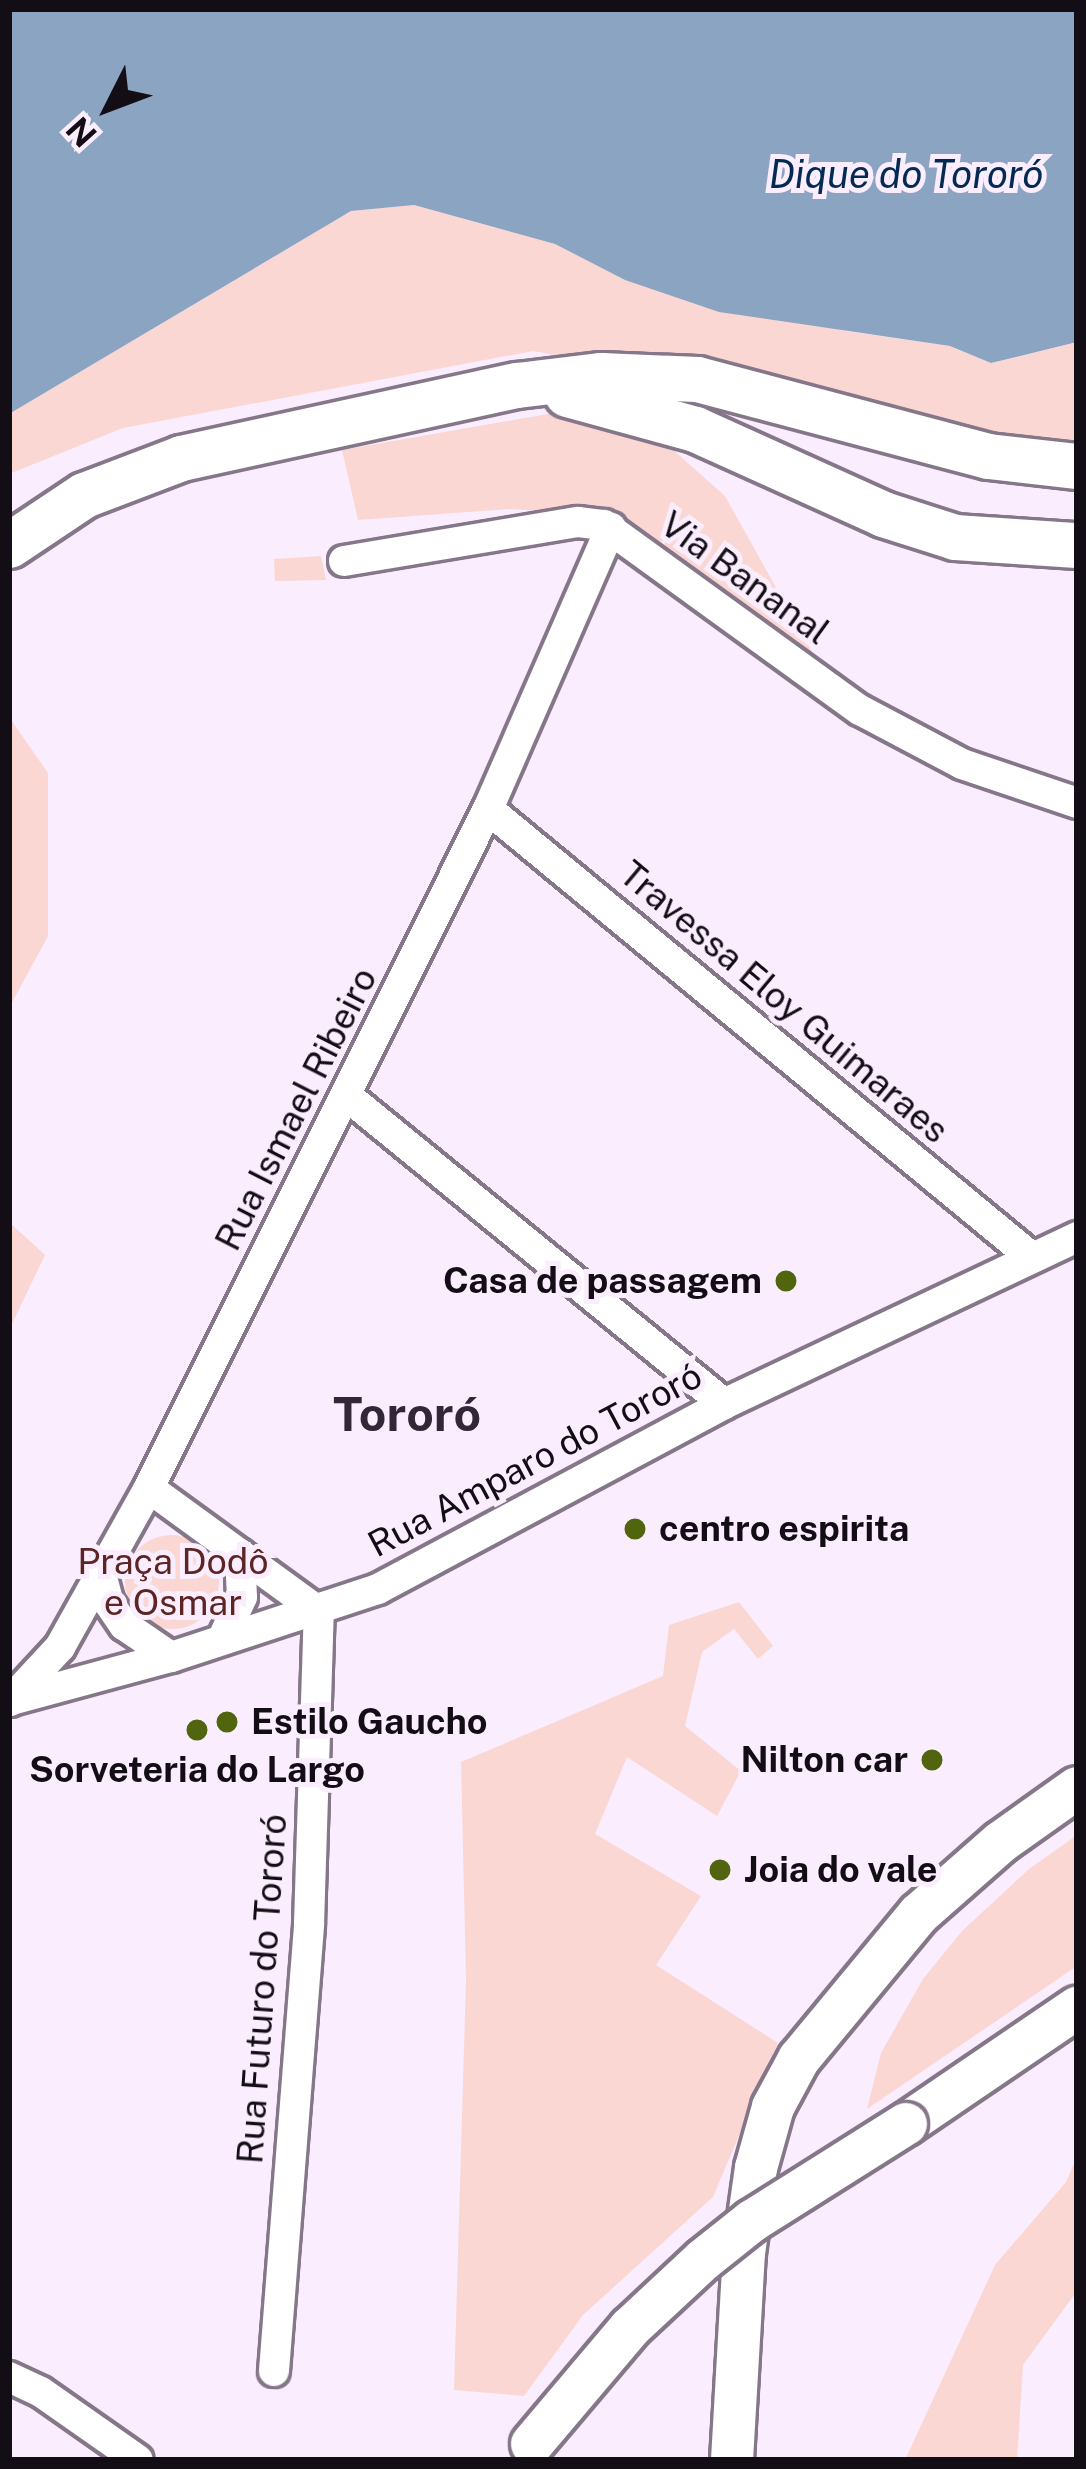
<!DOCTYPE html>
<html>
<head>
<meta charset="utf-8">
<style>
  body { margin:0 }
  #map { position:relative; width:1086px; height:2469px; overflow:hidden; background:#faedfd; font-family:"Public Sans",sans-serif }
  div>[style] { position:absolute }
  .green>* { inset:0; background:#fbd7d4 }
  .round { border-radius:50% }
  .water>* { inset:0; background:#8ba4c1 }
  .roads { filter:drop-shadow(3px 0 #857789) drop-shadow(-3px 0 #857789) drop-shadow(0 3px #857789) drop-shadow(0 -3px #857789) }
  .street>* { height:30px; margin:-15px; padding:0 15px; transform-origin:15px; border-radius:15px; background:#fff }
  .secondary>* { height:42px; margin:-21px; padding:0 21px; transform-origin:21px; border-radius:21px; background:#fff }
  .primary>* { height:45px; margin:-22.5px; padding:0 22.5px; transform-origin:22.5px; border-radius:22.5px; background:#fff }
  .bridges { filter:drop-shadow(3px 0 #857789) drop-shadow(-3px 0 #857789) drop-shadow(0 3px #857789) drop-shadow(0 -3px #857789) }
  .secondary-bridge>* { height:42px; margin:-21px; padding:0 21px; transform-origin:21px; border-radius:21px; background:#fff }
  .dots>* { width:33px; height:33px; translate:-50% -50%; box-sizing:border-box; border:6px solid #faedfd; border-radius:50% }
  span { translate:-50% -50%; white-space:nowrap; text-align:center; line-height:1.15; -webkit-text-stroke:10px #faedfd; paint-order:stroke }
  .street-label { font-size:36px; color:#130e15 }
  .poi-label { font-size:36px; color:#130e15; font-weight:700 }
  .right { translate:-100% -50%; text-align:right }
  .left { translate:0 -50%; text-align:left }
  .park-label { font-size:36px; color:#5c2523 }
  .water-label { font-size:39px; color:#032a50; font-style:italic }
  .district-label { font-size:48px; color:#322736; font-weight:700 }
  .frame { position:absolute; inset:0; border:12px solid #130e15; pointer-events:none }
  .north { position:absolute; left:48px; top:48px; width:120px; height:120px; -webkit-text-stroke:9px #faedfd; paint-order:stroke; rotate:228deg; font-size:33px; font-weight:700; line-height:48px; text-align:center; color:#130e15 }
  .north::after { content:''; display:block; margin:auto; width:42px; height:54px; background:#130e15; clip-path:polygon(50% 0,100% 100%,50% 72%,0 100%) }
</style>
</head>
<body>
<div id="map">
  <div class="green">
    <i style="clip-path:polygon(414px 205px,555px 244px,625px 280px,845px 331px,950px 346px,991px 363px,1077px 342px,1076px 441px,992px 433px,533px 351px,123px 428px,9px 474px,9px 414px,351px 211px)"></i>
    <i style="clip-path:polygon(565px 411px,645px 425px,725px 496px,818px 663px,600px 515px,511px 509px,358px 520px,342px 450px)"></i>
    <i style="clip-path:polygon(321px 556px,326px 580px,275px 581px,274px 559px)"></i>
    <i style="clip-path:polygon(9px 717px,48px 773px,48px 936px,9px 1008px)"></i>
    <i style="clip-path:polygon(9px 1222px,45px 1255px,9px 1330px)"></i>
    <i class="round" style="left:125px;top:1535px;width:94px;height:94px"></i>
    <i style="clip-path:polygon(739px 1602px,773px 1646px,758px 1659px,734px 1629px,702px 1652px,685px 1726px,741px 1771px,717px 1816px,627px 1757px,595px 1834px,701px 1896px,656px 1965px,778px 2043px,713px 2197px,583px 2315px,524px 2396px,454px 2390px,466px 1979px,461px 1762px,663px 1676px,669px 1625px)"></i>
    <i style="clip-path:polygon(1077px 1835px,1077px 1966px,867px 2109px,881px 2053px,923px 1979px,962px 1931px,1029px 1869px)"></i>
    <i style="clip-path:polygon(1075px 2161px,1077px 2291px,1023px 2365px,1017px 2460px,905px 2460px,995px 2265px,1066px 2182px)"></i>
  </div>
  <div class="water">
    <i style="clip-path:polygon(9px 9px,1077px 9px,1077px 342px,991px 363px,950px 346px,719px 312px,625px 280px,555px 244px,414px 205px,351px 211px,9px 414px)"></i>
  </div>
  <div class="roads">
    <div class="street">
      <i style="left:344px;top:561px;width:237px;rotate:-9.5deg"></i>
      <i style="left:578px;top:522px;width:26px;rotate:7deg"></i>
      <i style="left:604px;top:525px;width:316px;rotate:35.9deg"></i>
      <i style="left:860px;top:710px;width:115px;rotate:27.9deg"></i>
      <i style="left:962px;top:764px;width:121px;rotate:18.7deg"></i>
      <i style="left:488px;top:809px;width:703px;rotate:39.51deg"></i>
      <i style="left:347px;top:1096px;width:487px;rotate:39.2deg"></i>
      <i style="left:149px;top:1488px;width:210px;rotate:36.1deg"></i>
      <i style="left:101px;top:1574px;width:30px;rotate:75deg"></i>
      <i style="left:109px;top:1603px;width:27px;rotate:56deg"></i>
      <i style="left:124px;top:1625px;width:57px;rotate:34.2deg"></i>
      <i style="left:222px;top:1640px;width:47px;rotate:-65.1deg"></i>
      <i style="left:242px;top:1597px;width:43px;rotate:-92.7deg"></i>
      <i style="left:15px;top:1699px;width:162px;rotate:-15.1deg"></i>
      <i style="left:171px;top:1657px;width:218px;rotate:-18.2deg"></i>
      <i style="left:378px;top:1589px;width:392px;rotate:-28.1deg"></i>
      <i style="left:724px;top:1404px;width:391px;rotate:-25.3deg"></i>
      <i style="left:10px;top:1701px;width:74px;rotate:-47.2deg"></i>
      <i style="left:60px;top:1647px;width:182px;rotate:-60.8deg"></i>
      <i style="left:149px;top:1488px;width:759px;rotate:-63.47deg"></i>
      <i style="left:488px;top:809px;width:307px;rotate:-66.4deg"></i>
      <i style="left:274px;top:2371px;width:448px;rotate:-85.5deg"></i>
      <i style="left:309px;top:1924px;width:312px;rotate:-88.2deg"></i>
      <i style="left:9px;top:2377px;width:35px;rotate:25deg"></i>
      <i style="left:41px;top:2392px;width:118px;rotate:35deg"></i>
    </div>
    <div class="secondary">
      <i style="left:906px;top:2124px;width:207px;rotate:-34.2deg"></i>
      <i style="left:732px;top:2460px;width:207px;rotate:-86.7deg"></i>
      <i style="left:744px;top:2253px;width:86px;rotate:-82deg"></i>
      <i style="left:756px;top:2168px;width:63px;rotate:-74.4deg"></i>
      <i style="left:773px;top:2107px;width:55px;rotate:-61.6deg"></i>
      <i style="left:799px;top:2059px;width:188px;rotate:-50.4deg"></i>
      <i style="left:919px;top:1914px;width:109px;rotate:-41.3deg"></i>
      <i style="left:1001px;top:1842px;width:93px;rotate:-35.4deg"></i>
    </div>
    <div class="primary">
      <i style="left:567px;top:394px;width:133px;rotate:15.3deg"></i>
      <i style="left:695px;top:429px;width:206px;rotate:24.3deg"></i>
      <i style="left:883px;top:514px;width:76px;rotate:17.7deg"></i>
      <i style="left:955px;top:537px;width:122px;rotate:3.8deg"></i>
      <i style="left:9px;top:545px;width:90px;rotate:-33.7deg"></i>
      <i style="left:84px;top:495px;width:104px;rotate:-20.9deg"></i>
      <i style="left:181px;top:458px;width:344px;rotate:-12.3deg"></i>
      <i style="left:517px;top:385px;width:85px;rotate:-6.8deg"></i>
      <i style="left:601px;top:375px;width:96px;rotate:2.4deg"></i>
      <i style="left:697px;top:379px;width:301px;rotate:14.8deg"></i>
      <i style="left:988px;top:456px;width:90px;rotate:6.4deg"></i>
    </div>
  </div>
  <div class="bridges">
    <div class="secondary-bridge">
      <i style="left:532px;top:2444px;width:152px;rotate:-49.8deg"></i>
      <i style="left:630px;top:2328px;width:100px;rotate:-43deg"></i>
      <i style="left:703px;top:2260px;width:63px;rotate:-38.5deg"></i>
      <i style="left:752px;top:2221px;width:182px;rotate:-32.2deg"></i>
    </div>
  </div>
  <div class="dots">
    <i style="left:786px;top:1281px;background:#51650f"></i>
    <i style="left:635px;top:1529px;background:#51650f"></i>
    <i style="left:227px;top:1722px;background:#51650f"></i>
    <i style="left:197px;top:1730px;background:#51650f"></i>
    <i style="left:932px;top:1760px;background:#51650f"></i>
    <i style="left:720px;top:1870px;background:#51650f"></i>
  </div>
  <div class="street-label">
    <span style="left:745px;top:578px;rotate:36deg">Via Bananal</span>
    <span style="left:784px;top:1002px;rotate:40deg">Travessa Eloy Guimaraes</span>
    <span style="left:296px;top:1109px;rotate:-63deg">Rua Ismael Ribeiro</span>
    <span style="left:535px;top:1460px;rotate:-28deg">Rua Amparo do Tororó</span>
    <span style="left:262px;top:1989px;rotate:-86deg">Rua Futuro do Tororó</span>
  </div>
  <div class="poi-label">
    <span class="right" style="left:762px;top:1281px">Casa de passagem</span>
    <span class="left" style="left:659px;top:1529px">centro espirita</span>
    <span class="left" style="left:251px;top:1722px">Estilo Gaucho</span>
    <span class="right" style="left:908px;top:1760px">Nilton car</span>
    <span style="left:197px;top:1770px">Sorveteria do Largo</span>
    <span class="left" style="left:744px;top:1870px">Joia do vale</span>
  </div>
  <div class="park-label">
    <span style="left:173px;top:1582px">Praça Dodô<br>e Osmar</span>
  </div>
  <div class="water-label">
    <span style="left:906px;top:174px">Dique do Tororó</span>
  </div>
  <div class="district-label">
    <span style="left:407px;top:1414px">Tororó</span>
  </div>
  <div class="frame"></div>
  <div class="north">N</div>
</div>
</body>
</html>
